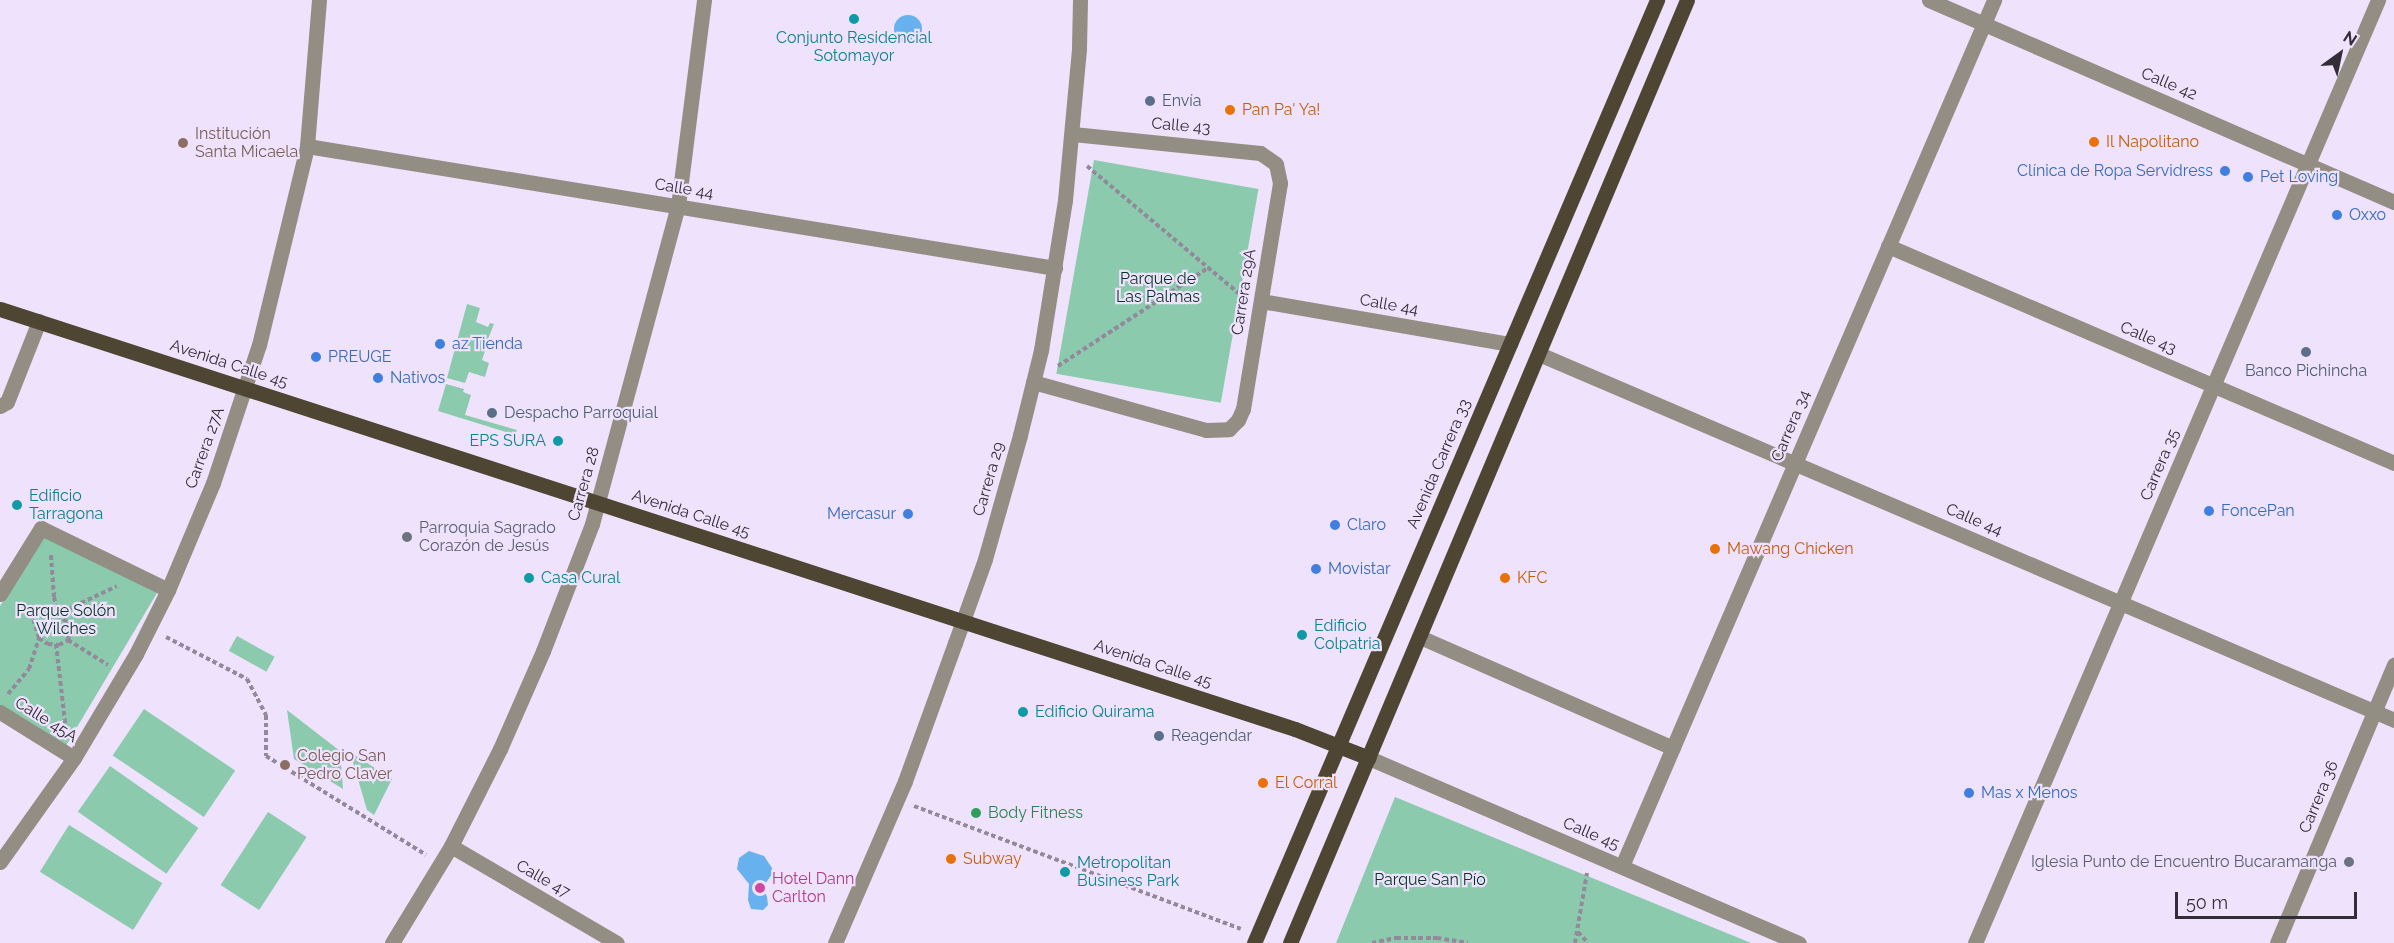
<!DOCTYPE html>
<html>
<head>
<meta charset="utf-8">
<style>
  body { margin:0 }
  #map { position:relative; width:2394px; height:943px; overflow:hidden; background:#efe2fc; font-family:Raleway,sans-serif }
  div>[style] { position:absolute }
  .green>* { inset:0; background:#8bcaad; transform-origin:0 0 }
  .water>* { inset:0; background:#67b1ee }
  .round { border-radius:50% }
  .path>* { height:4px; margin-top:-2px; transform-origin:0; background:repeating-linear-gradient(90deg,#92899b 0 4.5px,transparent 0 7.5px) }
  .minor>* { height:15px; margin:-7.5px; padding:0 7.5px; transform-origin:7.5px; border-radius:7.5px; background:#938e83 }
  .major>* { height:15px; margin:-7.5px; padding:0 7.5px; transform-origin:7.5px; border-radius:7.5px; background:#4e4633 }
  .dots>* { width:16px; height:16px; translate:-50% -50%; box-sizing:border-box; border:3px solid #efe2fc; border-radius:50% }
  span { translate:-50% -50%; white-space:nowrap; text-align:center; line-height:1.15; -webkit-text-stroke:4.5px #efe2fc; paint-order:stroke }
  .culture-label { font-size:16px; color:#0d838f }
  .right { translate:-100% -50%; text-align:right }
  .left { translate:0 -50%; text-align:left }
  .street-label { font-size:16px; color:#322d37 }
  .service-label { font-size:16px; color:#4e5e75 }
  .food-label { font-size:16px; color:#c56008 }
  .education-label { font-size:16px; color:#785e54 }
  .shop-label { font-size:16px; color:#366cbe }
  .park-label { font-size:16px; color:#053625 }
  .worship-label { font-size:16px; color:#5b616d }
  .leisure-label { font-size:16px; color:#27864d }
  .hotel-label { font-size:16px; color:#b23c85 }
  .north { position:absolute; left:2310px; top:24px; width:60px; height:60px; -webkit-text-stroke:4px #efe2fc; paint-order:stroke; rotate:33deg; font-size:16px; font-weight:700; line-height:24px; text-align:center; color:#322d37 }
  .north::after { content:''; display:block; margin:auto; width:21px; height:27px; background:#322d37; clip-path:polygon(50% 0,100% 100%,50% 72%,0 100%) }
  .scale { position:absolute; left:2175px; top:892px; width:182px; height:27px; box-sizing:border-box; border:3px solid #322d37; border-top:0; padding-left:8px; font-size:18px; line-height:21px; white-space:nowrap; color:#322d37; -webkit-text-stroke:4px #efe2fc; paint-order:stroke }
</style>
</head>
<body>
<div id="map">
  <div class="green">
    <i style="left:1094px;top:160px;width:167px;height:217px;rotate:10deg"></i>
    <i style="clip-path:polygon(467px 304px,480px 308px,476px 322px,488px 327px,490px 323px,494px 324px,488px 339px,484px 341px,487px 345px,482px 360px,489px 363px,485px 377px,469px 372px,465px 383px,447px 378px)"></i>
    <i style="clip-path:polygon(446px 384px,464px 389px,463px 392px,471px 395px,465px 415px,517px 430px,516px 435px,438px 411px)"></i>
    <i style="clip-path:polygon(45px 534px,157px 593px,64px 749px,0 707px,0 606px)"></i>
    <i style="left:237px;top:636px;width:43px;height:17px;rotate:29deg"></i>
    <i style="left:144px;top:709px;width:110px;height:56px;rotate:34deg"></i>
    <i style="clip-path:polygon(287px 710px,340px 751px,343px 789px,294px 759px)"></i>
    <i style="clip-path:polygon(350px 752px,392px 779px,374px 815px,367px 810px)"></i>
    <i style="left:110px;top:766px;width:108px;height:56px;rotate:35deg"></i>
    <i style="clip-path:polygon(1395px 797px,1751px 943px,1336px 943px)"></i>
    <i style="left:268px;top:812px;width:46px;height:87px;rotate:33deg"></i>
    <i style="left:69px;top:825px;width:110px;height:55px;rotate:32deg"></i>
  </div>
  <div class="water">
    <i class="round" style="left:894px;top:15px;width:28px;height:28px"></i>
    <i style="clip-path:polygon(749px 851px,764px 856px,772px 868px,772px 874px,763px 887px,767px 897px,768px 905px,763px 910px,751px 909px,748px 900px,749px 884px,737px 869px,739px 858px)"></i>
  </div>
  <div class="path">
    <i style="left:1087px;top:166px;width:202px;rotate:40deg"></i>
    <i style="left:1058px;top:366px;width:179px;rotate:-33.2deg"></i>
    <i style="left:38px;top:630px;width:14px;rotate:-51deg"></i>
    <i style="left:47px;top:619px;width:77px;rotate:-25.2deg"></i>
    <i style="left:166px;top:637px;width:91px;rotate:27.4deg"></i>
    <i style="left:247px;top:679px;width:41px;rotate:62.2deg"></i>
    <i style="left:266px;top:715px;width:41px;rotate:90deg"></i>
    <i style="left:266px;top:756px;width:188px;rotate:31.7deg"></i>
    <i style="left:39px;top:638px;width:11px;rotate:34deg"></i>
    <i style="left:48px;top:644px;width:11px;rotate:5deg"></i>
    <i style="left:59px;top:645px;width:10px;rotate:-29deg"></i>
    <i style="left:68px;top:640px;width:8px;rotate:-76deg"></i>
    <i style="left:70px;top:632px;width:10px;rotate:-107deg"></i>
    <i style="left:67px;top:622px;width:10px;rotate:-143deg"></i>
    <i style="left:59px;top:616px;width:20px;rotate:-105deg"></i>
    <i style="left:54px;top:597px;width:42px;rotate:-94.1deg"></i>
    <i style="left:68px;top:640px;width:47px;rotate:32deg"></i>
    <i style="left:56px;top:644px;width:87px;rotate:83.4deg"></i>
    <i style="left:8px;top:694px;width:33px;rotate:-50deg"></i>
    <i style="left:29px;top:669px;width:33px;rotate:-72deg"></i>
    <i style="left:39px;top:638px;width:24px;rotate:-107deg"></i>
    <i style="left:32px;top:615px;width:20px;rotate:-139deg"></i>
    <i style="left:914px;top:806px;width:349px;rotate:20.6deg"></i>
    <i style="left:1578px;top:932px;width:15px;rotate:48deg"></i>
    <i style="left:1372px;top:943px;width:25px;rotate:-12deg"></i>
    <i style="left:1396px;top:938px;width:41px"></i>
    <i style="left:1437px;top:938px;width:31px;rotate:9deg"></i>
    <i style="left:1575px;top:943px;width:71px;rotate:-80.3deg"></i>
  </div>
  <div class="minor">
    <i style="left:1929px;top:0;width:507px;rotate:23.48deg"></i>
    <i style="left:307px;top:146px;width:758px;rotate:9.26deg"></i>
    <i style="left:1888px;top:246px;width:551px;rotate:23.21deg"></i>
    <i style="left:1261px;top:301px;width:253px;rotate:9.8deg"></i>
    <i style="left:1539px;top:354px;width:930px;rotate:23.17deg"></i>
    <i style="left:1033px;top:382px;width:180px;rotate:15.5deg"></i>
    <i style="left:1206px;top:430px;width:23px;rotate:-2deg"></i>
    <i style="left:1229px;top:429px;width:13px;rotate:-45deg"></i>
    <i style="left:1238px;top:420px;width:12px;rotate:-66deg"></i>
    <i style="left:1243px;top:409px;width:229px;rotate:-80.7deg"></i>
    <i style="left:1280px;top:183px;width:19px;rotate:-102deg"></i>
    <i style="left:1276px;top:164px;width:19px;rotate:-145deg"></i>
    <i style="left:1260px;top:153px;width:188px;rotate:-174.2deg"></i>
    <i style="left:0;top:406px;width:8px;rotate:-30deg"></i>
    <i style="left:7px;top:402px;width:87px;rotate:-68.4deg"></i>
    <i style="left:0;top:594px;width:78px;rotate:-58.2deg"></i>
    <i style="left:41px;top:528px;width:141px;rotate:26deg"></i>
    <i style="left:1420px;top:637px;width:276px;rotate:23.7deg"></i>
    <i style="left:0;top:712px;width:87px;rotate:31.9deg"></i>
    <i style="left:1369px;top:758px;width:468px;rotate:23.3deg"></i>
    <i style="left:451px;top:846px;width:192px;rotate:30.3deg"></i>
    <i style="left:0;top:862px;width:128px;rotate:-54.6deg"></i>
    <i style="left:74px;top:758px;width:121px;rotate:-59.2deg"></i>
    <i style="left:136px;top:654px;width:72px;rotate:-63.4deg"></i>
    <i style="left:168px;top:590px;width:116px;rotate:-67.2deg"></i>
    <i style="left:213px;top:483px;width:145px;rotate:-71.6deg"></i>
    <i style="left:259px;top:345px;width:205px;rotate:-76.4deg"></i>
    <i style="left:307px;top:146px;width:146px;rotate:-85.3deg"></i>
    <i style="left:1622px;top:866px;width:943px;rotate:-66.75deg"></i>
    <i style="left:392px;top:943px;width:114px;rotate:-58.7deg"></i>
    <i style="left:451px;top:846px;width:109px;rotate:-63.2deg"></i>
    <i style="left:500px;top:749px;width:107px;rotate:-66.3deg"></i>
    <i style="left:543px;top:651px;width:136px;rotate:-68.9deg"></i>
    <i style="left:592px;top:524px;width:329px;rotate:-74.9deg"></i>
    <i style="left:678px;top:206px;width:208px;rotate:-82.8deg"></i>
    <i style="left:835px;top:943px;width:176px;rotate:-66.6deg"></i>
    <i style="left:905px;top:781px;width:147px;rotate:-70.1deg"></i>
    <i style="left:955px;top:643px;width:89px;rotate:-70.3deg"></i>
    <i style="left:985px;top:559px;width:129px;rotate:-74.2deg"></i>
    <i style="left:1020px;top:435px;width:88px;rotate:-76.1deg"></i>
    <i style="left:1041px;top:350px;width:152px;rotate:-80.9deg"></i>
    <i style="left:1065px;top:200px;width:153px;rotate:-84.7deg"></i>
    <i style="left:1079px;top:48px;width:48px;rotate:-88.8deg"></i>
    <i style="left:1975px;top:943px;width:1026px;rotate:-66.86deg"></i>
    <i style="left:2277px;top:943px;width:302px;rotate:-67.2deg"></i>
  </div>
  <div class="major">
    <i style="left:0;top:309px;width:1361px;rotate:17.97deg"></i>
    <i style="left:1295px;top:729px;width:79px;rotate:21.4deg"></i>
    <i style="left:1254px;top:943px;width:1026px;rotate:-66.86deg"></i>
    <i style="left:1290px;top:943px;width:1023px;rotate:-67.17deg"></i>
  </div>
  <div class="dots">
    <i style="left:854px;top:19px;background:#0f9aa8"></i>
    <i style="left:1150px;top:101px;background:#5c6f8a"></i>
    <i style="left:1230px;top:110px;background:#e8710a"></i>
    <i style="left:2094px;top:142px;background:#e8710a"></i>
    <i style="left:183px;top:143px;background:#8d6e63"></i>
    <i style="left:2225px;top:171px;background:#3f7fe0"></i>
    <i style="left:2248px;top:177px;background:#3f7fe0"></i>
    <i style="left:2337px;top:215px;background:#3f7fe0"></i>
    <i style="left:440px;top:344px;background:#3f7fe0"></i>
    <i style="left:2306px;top:352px;background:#5c6f8a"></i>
    <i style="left:316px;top:357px;background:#3f7fe0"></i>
    <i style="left:378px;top:378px;background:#3f7fe0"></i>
    <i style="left:492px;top:413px;background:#5c6f8a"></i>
    <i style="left:558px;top:441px;background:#0f9aa8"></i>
    <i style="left:17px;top:505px;background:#0f9aa8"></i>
    <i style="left:2209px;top:511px;background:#3f7fe0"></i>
    <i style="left:908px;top:514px;background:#3f7fe0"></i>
    <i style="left:1335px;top:525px;background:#3f7fe0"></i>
    <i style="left:407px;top:537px;background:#6b7280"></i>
    <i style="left:1715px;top:549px;background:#e8710a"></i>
    <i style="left:1316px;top:569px;background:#3f7fe0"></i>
    <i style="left:529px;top:578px;background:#0f9aa8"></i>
    <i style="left:1505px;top:578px;background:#e8710a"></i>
    <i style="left:1302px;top:635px;background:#0f9aa8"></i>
    <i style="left:1023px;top:712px;background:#0f9aa8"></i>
    <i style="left:1159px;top:736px;background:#5c6f8a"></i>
    <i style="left:285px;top:765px;background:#8d6e63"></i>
    <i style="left:1263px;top:783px;background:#e8710a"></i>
    <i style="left:1969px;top:793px;background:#3f7fe0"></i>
    <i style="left:976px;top:813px;background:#2e9e5b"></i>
    <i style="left:951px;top:859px;background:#e8710a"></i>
    <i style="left:2349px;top:862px;background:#6b7280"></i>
    <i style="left:1065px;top:872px;background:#0f9aa8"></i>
    <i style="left:760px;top:888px;background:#d1479c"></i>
  </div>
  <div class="culture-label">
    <span style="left:854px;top:47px">Conjunto Residencial<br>Sotomayor</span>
    <span class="right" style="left:546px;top:441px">EPS SURA</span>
    <span class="left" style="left:29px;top:505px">Edificio<br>Tarragona</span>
    <span class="left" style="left:541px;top:578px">Casa Cural</span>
    <span class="left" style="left:1314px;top:635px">Edificio<br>Colpatria</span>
    <span class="left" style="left:1035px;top:712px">Edificio Quirama</span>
    <span class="left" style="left:1077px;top:872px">Metropolitan<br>Business Park</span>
  </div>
  <div class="street-label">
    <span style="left:2169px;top:84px;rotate:23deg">Calle 42</span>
    <span style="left:1181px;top:126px;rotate:5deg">Calle 43</span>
    <span style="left:684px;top:189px;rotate:9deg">Calle 44</span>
    <span style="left:1244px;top:292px;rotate:-81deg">Carrera 29A</span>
    <span style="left:1389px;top:305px;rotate:10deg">Calle 44</span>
    <span style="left:2148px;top:338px;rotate:23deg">Calle 43</span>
    <span style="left:229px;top:364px;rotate:18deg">Avenida Calle 45</span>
    <span style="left:1791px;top:426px;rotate:-67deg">Carrera 34</span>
    <span style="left:205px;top:448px;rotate:-70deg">Carrera 27A</span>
    <span style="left:1439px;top:464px;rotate:-67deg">Avenida Carrera 33</span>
    <span style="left:2160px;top:465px;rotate:-67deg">Carrera 35</span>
    <span style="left:989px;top:479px;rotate:-74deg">Carrera 29</span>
    <span style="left:584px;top:484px;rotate:-74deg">Carrera 28</span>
    <span style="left:691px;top:514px;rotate:18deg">Avenida Calle 45</span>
    <span style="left:1974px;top:520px;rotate:23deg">Calle 44</span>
    <span style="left:1153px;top:664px;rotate:18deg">Avenida Calle 45</span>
    <span style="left:46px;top:720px;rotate:32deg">Calle 45A</span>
    <span style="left:2319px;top:797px;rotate:-67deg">Carrera 36</span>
    <span style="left:1591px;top:834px;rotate:23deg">Calle 45</span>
    <span style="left:543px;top:879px;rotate:30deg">Calle 47</span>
  </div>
  <div class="service-label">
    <span class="left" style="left:1162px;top:101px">Envía</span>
    <span style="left:2306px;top:371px">Banco Pichincha</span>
    <span class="left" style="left:504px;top:413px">Despacho Parroquial</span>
    <span class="left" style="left:1171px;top:736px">Reagendar</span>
  </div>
  <div class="food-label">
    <span class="left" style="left:1242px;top:110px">Pan Pa' Ya!</span>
    <span class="left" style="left:2106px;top:142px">Il Napolitano</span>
    <span class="left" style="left:1727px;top:549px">Mawang Chicken</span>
    <span class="left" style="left:1517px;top:578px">KFC</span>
    <span class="left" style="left:1275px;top:783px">El Corral</span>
    <span class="left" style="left:963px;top:859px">Subway</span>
  </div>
  <div class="education-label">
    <span class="left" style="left:195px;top:143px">Institución<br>Santa Micaela</span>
    <span class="left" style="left:297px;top:765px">Colegio San<br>Pedro Claver</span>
  </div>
  <div class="shop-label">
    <span class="right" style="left:2213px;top:171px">Clínica de Ropa Servidress</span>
    <span class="left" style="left:2260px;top:177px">Pet Loving</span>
    <span class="left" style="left:2349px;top:215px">Oxxo</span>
    <span class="left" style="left:452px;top:344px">az Tienda</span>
    <span class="left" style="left:328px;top:357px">PREUGE</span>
    <span class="left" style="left:390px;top:378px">Nativos</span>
    <span class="left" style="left:2221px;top:511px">FoncePan</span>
    <span class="right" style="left:896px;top:514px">Mercasur</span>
    <span class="left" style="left:1347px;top:525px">Claro</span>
    <span class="left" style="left:1328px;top:569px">Movistar</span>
    <span class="left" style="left:1981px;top:793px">Mas x Menos</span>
  </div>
  <div class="park-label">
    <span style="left:1158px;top:288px">Parque de<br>Las Palmas</span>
    <span style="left:66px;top:620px">Parque Solón<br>Wilches</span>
    <span style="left:1430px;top:880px">Parque San Pío</span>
  </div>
  <div class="worship-label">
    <span class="left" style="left:419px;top:537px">Parroquia Sagrado<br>Corazón de Jesús</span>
    <span class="right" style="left:2337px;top:862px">Iglesia Punto de Encuentro Bucaramanga</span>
  </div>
  <div class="leisure-label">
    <span class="left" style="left:988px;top:813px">Body Fitness</span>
  </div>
  <div class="hotel-label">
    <span class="left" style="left:772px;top:888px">Hotel Dann<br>Carlton</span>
  </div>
  <div class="north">N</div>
  <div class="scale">50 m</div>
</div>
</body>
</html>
